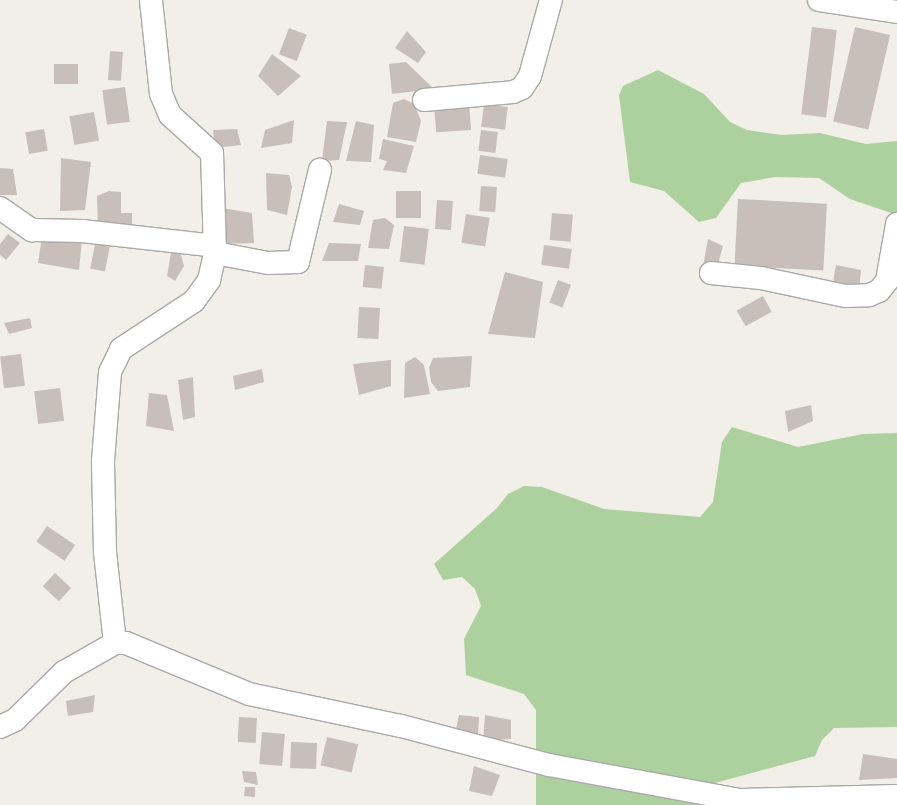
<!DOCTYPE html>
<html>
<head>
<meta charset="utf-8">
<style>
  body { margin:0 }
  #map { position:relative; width:897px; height:805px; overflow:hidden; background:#f2efe9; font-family:Poppins,sans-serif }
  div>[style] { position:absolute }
  .forest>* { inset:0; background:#add19e }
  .building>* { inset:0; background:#c7bfb8; transform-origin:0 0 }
  .roads { filter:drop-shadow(1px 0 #a9a9a9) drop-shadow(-1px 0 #a9a9a9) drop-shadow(0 1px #a9a9a9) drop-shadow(0 -1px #a9a9a9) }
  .minor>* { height:22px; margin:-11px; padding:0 11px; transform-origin:11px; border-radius:11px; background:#fff }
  span { translate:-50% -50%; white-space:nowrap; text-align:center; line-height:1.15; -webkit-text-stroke:4px #fff; paint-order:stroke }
</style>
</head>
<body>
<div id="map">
  <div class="forest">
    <i style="clip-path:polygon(658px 70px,704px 94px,730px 122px,747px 130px,782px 135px,820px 133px,866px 144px,897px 141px,897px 215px,850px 199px,819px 178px,775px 177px,741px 183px,716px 218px,699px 222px,664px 191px,630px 182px,619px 95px,623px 86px)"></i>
    <i style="clip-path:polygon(732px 427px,798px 447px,863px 434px,897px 433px,897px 727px,834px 728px,822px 740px,815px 756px,715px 783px,717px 805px,536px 805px,536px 710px,524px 694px,466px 675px,464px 639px,481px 606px,475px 589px,462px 577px,443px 580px,434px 564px,497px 508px,508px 494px,524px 486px,542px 487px,604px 509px,700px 517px,713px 502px,722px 442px)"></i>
  </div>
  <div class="building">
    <i style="left:812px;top:27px;width:25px;height:88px;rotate:7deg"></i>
    <i style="left:855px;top:27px;width:36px;height:97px;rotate:13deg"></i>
    <i style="left:289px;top:28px;width:19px;height:28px;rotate:21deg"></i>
    <i style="clip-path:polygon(407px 31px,426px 52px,418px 63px,395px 48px)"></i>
    <i style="left:110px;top:51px;width:13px;height:29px;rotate:4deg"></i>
    <i style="clip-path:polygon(272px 54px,301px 76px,278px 96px,258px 76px)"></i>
    <i style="clip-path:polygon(406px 62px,434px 89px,392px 94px,389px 64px)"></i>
    <i style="left:78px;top:64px;width:20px;height:24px;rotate:90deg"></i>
    <i style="left:125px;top:87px;width:35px;height:23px;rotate:82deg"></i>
    <i style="clip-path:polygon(404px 99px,414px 104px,421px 121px,416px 142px,387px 137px,393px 103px)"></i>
    <i style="left:469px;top:101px;width:29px;height:35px;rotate:86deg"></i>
    <i style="left:484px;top:104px;width:24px;height:23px;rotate:7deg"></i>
    <i style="left:94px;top:112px;width:29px;height:25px;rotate:80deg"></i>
    <i style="clip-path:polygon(294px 120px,292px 143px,261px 148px,265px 130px)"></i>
    <i style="clip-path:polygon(327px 121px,347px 122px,339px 160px,322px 161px)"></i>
    <i style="clip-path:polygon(356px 121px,374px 125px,371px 162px,346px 161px)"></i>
    <i style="left:44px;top:129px;width:22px;height:19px;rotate:80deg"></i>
    <i style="clip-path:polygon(237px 129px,241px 145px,215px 148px,213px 130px)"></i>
    <i style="left:481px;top:130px;width:17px;height:21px;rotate:7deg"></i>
    <i style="clip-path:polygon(383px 139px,414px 146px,406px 173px,383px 170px,387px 161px,379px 159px)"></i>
    <i style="left:480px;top:155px;width:28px;height:19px;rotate:8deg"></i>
    <i style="clip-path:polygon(61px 158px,91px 162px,85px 210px,60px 211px)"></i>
    <i style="clip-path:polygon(0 168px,13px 169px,17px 195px,0 195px)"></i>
    <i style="clip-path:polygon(266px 173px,289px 175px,292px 187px,287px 215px,267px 210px)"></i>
    <i style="left:481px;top:186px;width:16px;height:25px;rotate:4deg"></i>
    <i style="clip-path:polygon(109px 191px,121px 192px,121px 213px,132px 213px,132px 230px,98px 230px,97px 196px)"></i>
    <i style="left:396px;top:191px;width:25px;height:27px"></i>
    <i style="left:738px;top:199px;width:89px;height:67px;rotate:3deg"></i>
    <i style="left:437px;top:200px;width:16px;height:29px;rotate:4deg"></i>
    <i style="clip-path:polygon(339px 204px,364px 211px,360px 225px,333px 222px)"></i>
    <i style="clip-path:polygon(222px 208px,252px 213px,254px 243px,224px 244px)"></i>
    <i style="left:552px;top:213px;width:21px;height:27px;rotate:5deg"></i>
    <i style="left:466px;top:214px;width:24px;height:29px;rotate:9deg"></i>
    <i style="clip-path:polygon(385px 218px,394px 225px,389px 249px,368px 248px,373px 220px)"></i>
    <i style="left:404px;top:226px;width:25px;height:36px;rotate:7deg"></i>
    <i style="clip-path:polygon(8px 234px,20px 243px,6px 260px,0 255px,0 244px)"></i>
    <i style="clip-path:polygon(42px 237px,82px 240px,79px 270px,38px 263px)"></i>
    <i style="clip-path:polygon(708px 239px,723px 246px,717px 268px,703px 266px)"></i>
    <i style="clip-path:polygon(329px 243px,361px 244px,358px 261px,322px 261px)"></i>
    <i style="left:95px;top:244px;width:15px;height:25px;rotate:11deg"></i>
    <i style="left:544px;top:245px;width:28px;height:20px;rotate:8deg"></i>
    <i style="clip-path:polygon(180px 251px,184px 266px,175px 281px,167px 276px,171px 253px)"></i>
    <i style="left:365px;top:265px;width:19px;height:22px;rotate:6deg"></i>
    <i style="clip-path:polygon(836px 265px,861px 270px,859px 291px,832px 288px)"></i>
    <i style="clip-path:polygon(505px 272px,543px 282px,535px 338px,488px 334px)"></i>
    <i style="left:558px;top:280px;width:14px;height:24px;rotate:21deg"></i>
    <i style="left:763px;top:296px;width:18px;height:30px;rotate:61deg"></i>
    <i style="left:359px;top:307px;width:21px;height:31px;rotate:3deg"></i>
    <i style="clip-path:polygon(30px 318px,32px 328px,9px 334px,4px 323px)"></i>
    <i style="left:21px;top:354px;width:32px;height:21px;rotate:83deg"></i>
    <i style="clip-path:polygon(472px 356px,470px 387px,438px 391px,431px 382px,429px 368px,433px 358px)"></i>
    <i style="clip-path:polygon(415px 357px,424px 365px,430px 394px,404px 398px,405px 363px)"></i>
    <i style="clip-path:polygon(391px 360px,391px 386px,359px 395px,353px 364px)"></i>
    <i style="clip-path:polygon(262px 369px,264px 382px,235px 390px,233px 376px)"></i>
    <i style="clip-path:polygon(193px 377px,195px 417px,183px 420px,178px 380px)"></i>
    <i style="left:60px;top:388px;width:33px;height:26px;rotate:83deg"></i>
    <i style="clip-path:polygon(149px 393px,167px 395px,174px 431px,146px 426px)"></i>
    <i style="clip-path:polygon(811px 405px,813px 421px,788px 432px,785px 411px)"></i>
    <i style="left:47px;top:526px;width:34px;height:19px;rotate:34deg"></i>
    <i style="left:55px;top:573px;width:22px;height:18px;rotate:43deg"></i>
    <i style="clip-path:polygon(95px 695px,93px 712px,68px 716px,66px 701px)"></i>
    <i style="clip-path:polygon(459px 715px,479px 717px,478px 735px,455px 734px)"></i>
    <i style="clip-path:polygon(485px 715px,511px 720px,511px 739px,483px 741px)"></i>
    <i style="left:239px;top:717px;width:18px;height:25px;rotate:3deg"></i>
    <i style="left:262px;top:732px;width:23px;height:32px;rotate:5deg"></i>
    <i style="left:327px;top:737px;width:32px;height:29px;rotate:13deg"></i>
    <i style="left:291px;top:742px;width:26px;height:26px;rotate:2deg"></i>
    <i style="clip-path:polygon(863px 754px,897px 759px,897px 778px,859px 780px)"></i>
    <i style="clip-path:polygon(474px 766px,500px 775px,492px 796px,469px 791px)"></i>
    <i style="clip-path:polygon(242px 771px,256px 772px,258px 785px,244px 782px)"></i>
    <i style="clip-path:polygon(245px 787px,255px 787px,255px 797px,244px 796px)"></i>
  </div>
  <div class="roads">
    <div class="minor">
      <i style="left:819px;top:0;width:79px;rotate:8.7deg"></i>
      <i style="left:424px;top:100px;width:89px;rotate:-5.1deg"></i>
      <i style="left:513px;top:92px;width:10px;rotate:-24deg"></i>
      <i style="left:522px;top:88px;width:14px;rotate:-56deg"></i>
      <i style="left:530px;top:76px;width:79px;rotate:-74.6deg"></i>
      <i style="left:0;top:208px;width:39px;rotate:35deg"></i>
      <i style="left:32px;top:230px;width:50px;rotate:1.1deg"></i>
      <i style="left:82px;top:231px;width:134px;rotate:6.4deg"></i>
      <i style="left:215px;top:253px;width:54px;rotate:10.7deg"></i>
      <i style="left:268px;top:263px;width:30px;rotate:-2deg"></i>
      <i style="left:298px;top:262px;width:95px;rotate:-76.6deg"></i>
      <i style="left:711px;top:273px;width:50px;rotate:5.7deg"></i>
      <i style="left:761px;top:278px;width:86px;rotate:12.1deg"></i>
      <i style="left:845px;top:296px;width:24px;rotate:-2deg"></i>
      <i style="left:869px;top:295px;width:11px;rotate:-22deg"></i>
      <i style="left:879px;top:291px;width:13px;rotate:-51deg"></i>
      <i style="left:887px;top:281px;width:58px;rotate:-80deg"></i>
      <i style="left:115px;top:643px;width:92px;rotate:-96.3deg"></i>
      <i style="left:105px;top:552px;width:91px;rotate:-91.3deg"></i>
      <i style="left:103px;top:461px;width:89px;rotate:-85.5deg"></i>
      <i style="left:110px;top:372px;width:25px;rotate:-64deg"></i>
      <i style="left:121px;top:349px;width:87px;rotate:-33.3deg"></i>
      <i style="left:194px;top:301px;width:26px;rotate:-54deg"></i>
      <i style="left:209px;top:280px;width:28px;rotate:-77deg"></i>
      <i style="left:215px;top:253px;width:100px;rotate:-91.7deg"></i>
      <i style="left:212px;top:153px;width:57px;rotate:-137.9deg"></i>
      <i style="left:170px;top:115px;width:23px;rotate:-113deg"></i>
      <i style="left:161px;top:94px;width:95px;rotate:-96.1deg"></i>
      <i style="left:0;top:727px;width:17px;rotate:-25deg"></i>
      <i style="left:15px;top:720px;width:69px;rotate:-44.4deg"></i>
      <i style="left:64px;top:672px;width:59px;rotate:-29.6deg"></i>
      <i style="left:115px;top:643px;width:11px"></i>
      <i style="left:126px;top:643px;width:133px;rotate:22.5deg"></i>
      <i style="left:249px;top:694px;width:155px;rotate:11.9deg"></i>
      <i style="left:401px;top:726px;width:153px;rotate:14.8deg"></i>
      <i style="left:549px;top:765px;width:194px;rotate:10.4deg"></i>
      <i style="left:740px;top:800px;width:157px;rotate:-1.5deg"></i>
    </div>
  </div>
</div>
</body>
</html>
